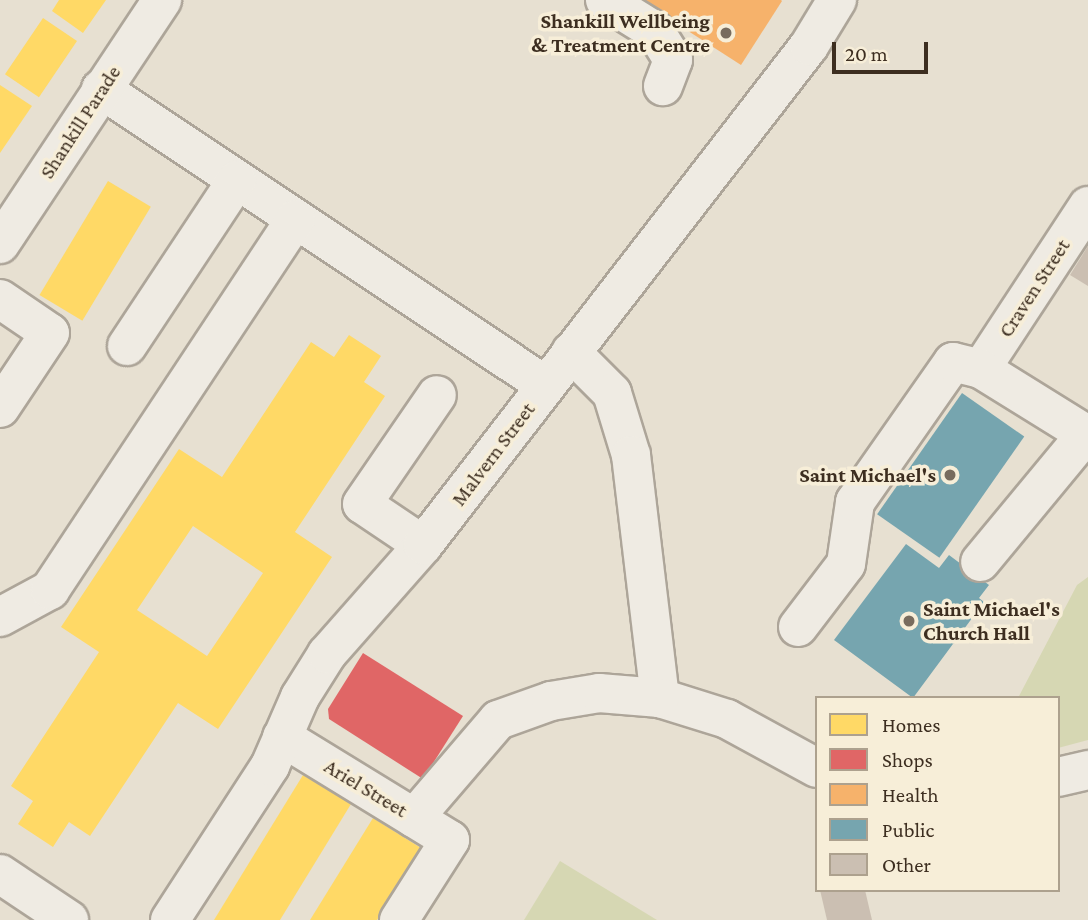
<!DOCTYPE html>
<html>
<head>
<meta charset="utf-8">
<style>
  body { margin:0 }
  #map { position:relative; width:1088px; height:920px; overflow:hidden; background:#e7e0d1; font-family:"Crimson Pro",serif }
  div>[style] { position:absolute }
  .green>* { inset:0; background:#d6d7b3 }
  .homes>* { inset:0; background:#ffd966; transform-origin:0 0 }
  .shops>* { inset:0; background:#e06666 }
  .health>* { inset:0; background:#f6b26b }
  .public>* { inset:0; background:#76a5af; transform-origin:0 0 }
  .building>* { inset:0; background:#cbbfb2 }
  .roads { filter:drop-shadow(2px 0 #ada599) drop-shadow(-2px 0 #ada599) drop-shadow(0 2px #ada599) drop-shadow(0 -2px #ada599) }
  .minor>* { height:38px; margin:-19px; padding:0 19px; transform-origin:19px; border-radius:19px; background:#efebe3 }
  .dots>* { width:19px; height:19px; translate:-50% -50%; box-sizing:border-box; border:4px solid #f7eed8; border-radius:50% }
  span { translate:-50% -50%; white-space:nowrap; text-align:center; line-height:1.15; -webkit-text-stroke:7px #f7eed8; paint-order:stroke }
  .poi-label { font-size:21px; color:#3d2e20; font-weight:700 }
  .right { translate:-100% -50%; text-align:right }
  .left { translate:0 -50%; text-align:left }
  .street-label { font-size:21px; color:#3d2e20 }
  .legend { position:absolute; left:815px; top:696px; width:245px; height:196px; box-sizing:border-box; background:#f7eed8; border:2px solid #ada18e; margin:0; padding:9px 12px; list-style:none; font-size:21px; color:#3d2e20 }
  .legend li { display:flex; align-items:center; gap:14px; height:35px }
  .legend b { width:35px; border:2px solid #ada18e }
  .scale { position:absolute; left:832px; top:42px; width:96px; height:32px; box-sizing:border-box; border:4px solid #3d2e20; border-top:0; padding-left:9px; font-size:21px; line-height:24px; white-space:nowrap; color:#3d2e20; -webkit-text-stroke:5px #f7eed8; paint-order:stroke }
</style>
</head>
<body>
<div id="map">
  <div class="green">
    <i style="clip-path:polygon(1088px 577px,1088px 740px,1058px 748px,1058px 698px,1018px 698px,1077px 585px)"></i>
    <i style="clip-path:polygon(560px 861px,657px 920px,524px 920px)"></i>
  </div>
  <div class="homes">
    <i style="clip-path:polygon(59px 0,106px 0,83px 33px,52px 11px)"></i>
    <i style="left:43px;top:18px;width:41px;height:68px;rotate:34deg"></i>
    <i style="clip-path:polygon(0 85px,32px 106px,0 153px)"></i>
    <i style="left:108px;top:181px;width:50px;height:133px;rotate:31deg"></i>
    <i style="clip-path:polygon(evenodd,349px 335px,381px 356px,364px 382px,385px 396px,295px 532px,332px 557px,218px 729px,178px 703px,90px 836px,69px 822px,53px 847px,18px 824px,33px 801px,11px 786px,99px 652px,61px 627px,179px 449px,222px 477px,311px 342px,334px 357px,349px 335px,193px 526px,263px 573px,207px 656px,137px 610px,193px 526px)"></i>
    <i style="clip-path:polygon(303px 775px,351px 804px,340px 822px,280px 920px,214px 920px)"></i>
    <i style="clip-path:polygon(373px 818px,421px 848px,377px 920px,310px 920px)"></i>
  </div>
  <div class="shops">
    <i style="clip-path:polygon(363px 653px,463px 716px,423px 779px,329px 719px,328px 709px)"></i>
  </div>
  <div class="health">
    <i style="clip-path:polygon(640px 0,781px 0,782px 1px,741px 65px)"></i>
  </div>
  <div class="public">
    <i style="left:962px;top:393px;width:76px;height:148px;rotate:35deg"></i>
    <i style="clip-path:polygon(906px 544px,939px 568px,949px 555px,989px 585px,979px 598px,984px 602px,913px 698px,834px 640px)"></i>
  </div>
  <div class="building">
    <i style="clip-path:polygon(1088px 246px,1088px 286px,1070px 275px)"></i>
    <i style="clip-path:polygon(820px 890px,865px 890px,872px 920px,827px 920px)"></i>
  </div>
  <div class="roads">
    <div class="minor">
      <i style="left:605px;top:0;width:59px;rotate:31.8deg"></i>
      <i style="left:655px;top:31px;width:34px;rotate:58deg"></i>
      <i style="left:673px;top:60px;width:28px;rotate:111deg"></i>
      <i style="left:101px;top:89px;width:534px;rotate:33.69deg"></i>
      <i style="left:0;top:244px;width:293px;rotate:-56.4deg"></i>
      <i style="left:0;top:299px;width:60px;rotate:34.2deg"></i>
      <i style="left:50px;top:333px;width:90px;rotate:123.7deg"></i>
      <i style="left:127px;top:346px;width:199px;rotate:-56.5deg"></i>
      <i style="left:571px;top:352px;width:58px;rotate:45deg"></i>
      <i style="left:612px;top:393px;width:65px;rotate:73deg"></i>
      <i style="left:631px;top:455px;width:245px;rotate:83.2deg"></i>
      <i style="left:660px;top:698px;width:70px;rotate:17.4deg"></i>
      <i style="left:727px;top:719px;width:102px;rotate:28.6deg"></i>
      <i style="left:981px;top:369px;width:195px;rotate:-56.7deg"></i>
      <i style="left:423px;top:545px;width:73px;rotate:-146.1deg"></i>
      <i style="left:362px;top:504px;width:132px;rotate:-55.5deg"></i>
      <i style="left:0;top:617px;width:57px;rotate:-28.4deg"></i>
      <i style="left:50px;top:590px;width:445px;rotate:-56.5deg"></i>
      <i style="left:798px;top:627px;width:79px;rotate:-52.7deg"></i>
      <i style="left:846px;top:564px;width:63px;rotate:-81.7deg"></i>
      <i style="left:855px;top:502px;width:171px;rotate:-55deg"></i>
      <i style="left:953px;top:362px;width:29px;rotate:14deg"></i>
      <i style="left:981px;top:369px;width:123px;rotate:31.8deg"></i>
      <i style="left:1086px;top:434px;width:166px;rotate:129.6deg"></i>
      <i style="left:282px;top:737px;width:197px;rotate:31.5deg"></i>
      <i style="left:450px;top:840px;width:95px;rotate:122.5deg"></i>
      <i style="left:1058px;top:777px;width:31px;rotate:-13deg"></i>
      <i style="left:414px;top:818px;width:129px;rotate:-49.4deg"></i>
      <i style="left:498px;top:720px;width:56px;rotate:-19.7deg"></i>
      <i style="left:551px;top:701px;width:49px;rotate:-9.5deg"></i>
      <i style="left:599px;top:693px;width:61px;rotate:4.7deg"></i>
      <i style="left:0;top:874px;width:83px;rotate:33.7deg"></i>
      <i style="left:170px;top:920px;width:184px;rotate:-57deg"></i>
      <i style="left:270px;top:766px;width:75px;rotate:-66.5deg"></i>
      <i style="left:300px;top:697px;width:51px;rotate:-57.9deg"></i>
      <i style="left:327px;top:654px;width:145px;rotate:-48.6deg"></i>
      <i style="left:423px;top:545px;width:631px;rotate:-52.28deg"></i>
      <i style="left:809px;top:46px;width:54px;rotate:-58.7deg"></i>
    </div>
  </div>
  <div class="dots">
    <i style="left:726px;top:33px;background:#786c5e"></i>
    <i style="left:950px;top:475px;background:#786c5e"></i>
    <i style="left:909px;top:621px;background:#786c5e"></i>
  </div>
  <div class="poi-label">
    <span class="right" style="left:710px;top:33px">Shankill Wellbeing<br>&amp; Treatment Centre</span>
    <span class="right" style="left:936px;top:475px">Saint Michael's</span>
    <span class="left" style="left:923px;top:621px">Saint Michael's<br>Church Hall</span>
  </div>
  <div class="street-label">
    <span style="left:80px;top:122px;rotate:-57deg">Shankill Parade</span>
    <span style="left:1034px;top:288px;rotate:-57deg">Craven Street</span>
    <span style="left:493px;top:454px;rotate:-53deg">Malvern Street</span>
    <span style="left:366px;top:788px;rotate:31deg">Ariel Street</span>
  </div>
  <ul class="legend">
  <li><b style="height:19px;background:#ffd966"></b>Homes</li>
  <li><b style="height:19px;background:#e06666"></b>Shops</li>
  <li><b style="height:19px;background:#f6b26b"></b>Health</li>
  <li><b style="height:19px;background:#76a5af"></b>Public</li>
  <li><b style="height:19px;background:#cbbfb2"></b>Other</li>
  </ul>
  <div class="scale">20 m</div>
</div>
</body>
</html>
